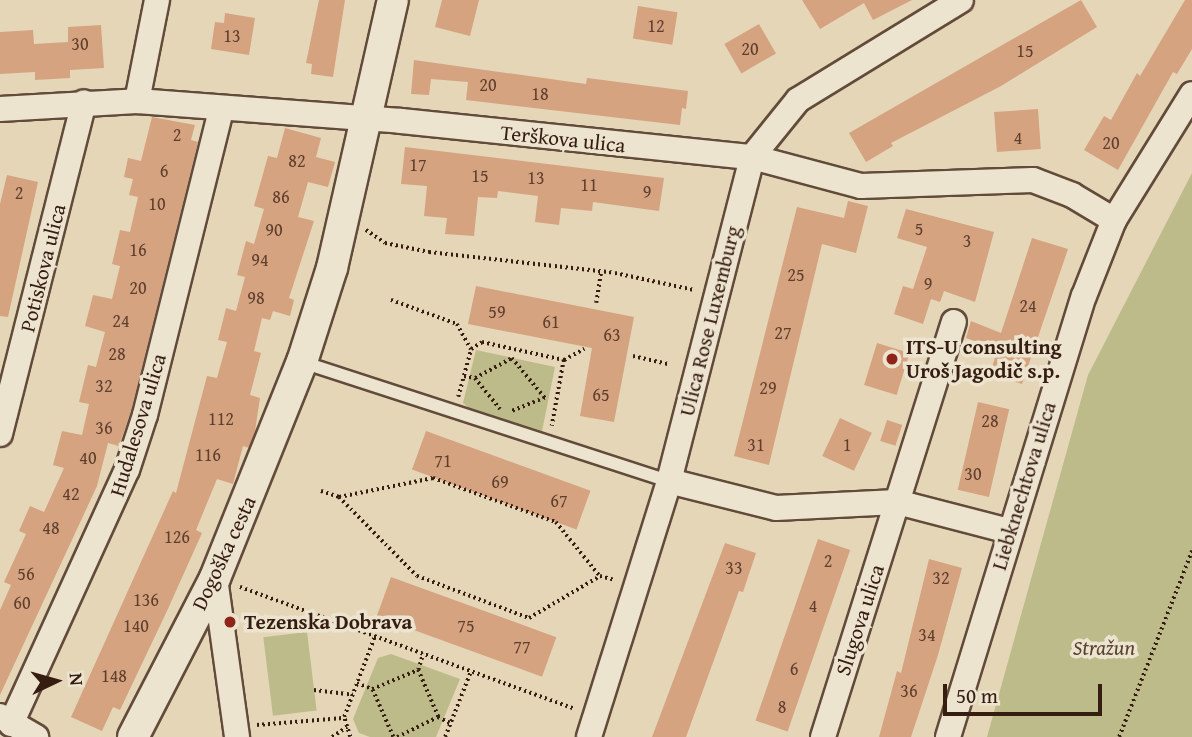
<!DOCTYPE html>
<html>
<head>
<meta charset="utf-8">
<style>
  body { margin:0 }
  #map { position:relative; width:1192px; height:737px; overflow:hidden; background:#e4d6b7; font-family:"Gentium Book Plus",serif }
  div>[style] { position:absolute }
  .green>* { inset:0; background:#bcbb89; transform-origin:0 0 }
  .building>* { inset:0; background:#d5a380; transform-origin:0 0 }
  .path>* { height:3.5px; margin-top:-1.75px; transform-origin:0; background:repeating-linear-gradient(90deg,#361d11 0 2px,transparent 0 5.5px) }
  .roads { filter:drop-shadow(2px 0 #624b3a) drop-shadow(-2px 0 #624b3a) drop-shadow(0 2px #624b3a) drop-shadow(0 -2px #624b3a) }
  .service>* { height:12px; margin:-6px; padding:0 6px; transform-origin:6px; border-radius:6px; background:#ede4d0 }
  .minor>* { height:24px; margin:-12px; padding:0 12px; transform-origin:12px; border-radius:12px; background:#ede4d0 }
  .tertiary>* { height:30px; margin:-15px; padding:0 15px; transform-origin:15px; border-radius:15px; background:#ede4d0 }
  .dots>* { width:19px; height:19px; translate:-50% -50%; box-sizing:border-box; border:4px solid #ede4d0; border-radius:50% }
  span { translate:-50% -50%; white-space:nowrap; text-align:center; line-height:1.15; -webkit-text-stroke:7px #ede4d0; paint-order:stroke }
  .number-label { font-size:18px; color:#5e3e2d }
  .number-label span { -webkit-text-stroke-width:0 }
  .street-label { font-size:21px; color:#361d11 }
  .poi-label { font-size:21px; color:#361d11; font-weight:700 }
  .left { translate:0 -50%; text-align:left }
  .park-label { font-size:21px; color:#58442f; font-style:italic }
  .north { position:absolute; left:21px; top:646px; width:70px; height:70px; -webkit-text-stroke:5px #ede4d0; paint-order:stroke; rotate:85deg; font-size:19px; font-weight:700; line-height:28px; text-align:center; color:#361d11 }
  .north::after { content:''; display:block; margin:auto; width:24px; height:32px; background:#361d11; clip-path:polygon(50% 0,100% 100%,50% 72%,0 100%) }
  .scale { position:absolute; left:943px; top:684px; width:159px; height:32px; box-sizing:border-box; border:4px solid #361d11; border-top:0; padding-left:9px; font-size:21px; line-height:24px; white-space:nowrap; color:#361d11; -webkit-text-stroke:5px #ede4d0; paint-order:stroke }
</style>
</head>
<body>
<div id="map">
  <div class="green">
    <i style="clip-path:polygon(1192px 173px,1192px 737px,987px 737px,1088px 375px)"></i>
    <i style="clip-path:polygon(476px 350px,555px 367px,542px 431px,470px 409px,463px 403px)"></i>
    <i style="left:307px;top:632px;width:79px;height:44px;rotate:83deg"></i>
    <i style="clip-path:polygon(391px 654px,460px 679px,436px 737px,370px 737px,359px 733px,353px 719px,378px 658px)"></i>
  </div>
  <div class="building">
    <i style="clip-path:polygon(319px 0,345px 0,333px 77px,311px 74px,312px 64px,306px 63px)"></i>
    <i style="clip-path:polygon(442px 0,479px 0,470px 36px,435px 27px)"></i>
    <i style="clip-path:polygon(802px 0,912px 0,873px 20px,864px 3px,820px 29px)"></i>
    <i style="clip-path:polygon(1081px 0,1097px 27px,1001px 86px,891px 143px,893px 146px,866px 162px,849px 133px)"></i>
    <i style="clip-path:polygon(1185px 0,1192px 0,1192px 49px,1177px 74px,1173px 72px,1118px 170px,1084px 150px,1104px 116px,1111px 120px,1137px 73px,1140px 76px)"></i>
    <i style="left:638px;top:6px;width:40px;height:33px;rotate:9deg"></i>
    <i style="clip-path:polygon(225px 13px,255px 18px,249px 55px,211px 49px,215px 22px,224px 23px)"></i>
    <i style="left:759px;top:24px;width:34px;height:40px;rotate:60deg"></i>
    <i style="clip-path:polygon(101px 25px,104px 68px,70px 70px,70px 78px,35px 80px,35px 72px,0 74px,0 32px,33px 30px,34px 44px,68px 42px,68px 27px)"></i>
    <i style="clip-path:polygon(414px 60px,586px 84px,587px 78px,688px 91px,686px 109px,682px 108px,680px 125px,466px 100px,468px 82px,431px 79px,429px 95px,411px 94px)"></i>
    <i style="left:1038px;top:109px;width:40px;height:44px;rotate:86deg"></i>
    <i style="clip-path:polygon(152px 117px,195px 125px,191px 140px,198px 142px,131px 411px,119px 446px,108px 443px,97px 486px,0 695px,0 610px,11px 585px,4px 582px,26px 534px,19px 531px,30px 506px,44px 512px,64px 468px,53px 465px,62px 431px,82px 435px,89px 404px,79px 402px,88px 365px,96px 367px,105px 332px,85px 326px,93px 295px,112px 299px,120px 266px,112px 264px,120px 230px,130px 232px,138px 197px,129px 195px,133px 179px,124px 177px,128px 158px,141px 161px)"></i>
    <i style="clip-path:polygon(285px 128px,321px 138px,316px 157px,335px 162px,328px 187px,308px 182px,298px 217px,314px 221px,289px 298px,294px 300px,290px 316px,273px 311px,270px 320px,262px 318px,254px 351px,261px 353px,250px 395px,260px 398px,255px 431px,249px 448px,243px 446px,233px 484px,217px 479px,196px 530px,202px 533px,167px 611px,120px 710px,113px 707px,102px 731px,71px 717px,173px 491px,176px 493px,207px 376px,217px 378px,227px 342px,218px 340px,226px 308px,236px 311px,245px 277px,237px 275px,246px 241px,254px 244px,264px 209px,254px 206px,268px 156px,277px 158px)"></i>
    <i style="clip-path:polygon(405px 147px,664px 178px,659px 211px,593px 202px,592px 211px,561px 208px,559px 225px,535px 222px,538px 196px,498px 191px,497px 198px,478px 197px,474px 236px,445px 234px,447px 218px,424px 216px,427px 186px,401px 184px)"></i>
    <i style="clip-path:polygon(7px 175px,38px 182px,8px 317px,0 316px,0 204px)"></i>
    <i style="clip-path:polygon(848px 201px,868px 206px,856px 253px,822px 244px,769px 465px,734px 456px,797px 207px,844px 218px)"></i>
    <i style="clip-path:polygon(906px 209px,994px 232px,975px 302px,944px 291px,940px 302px,931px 299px,923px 324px,894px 314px,903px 286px,913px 289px,927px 247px,897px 238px)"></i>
    <i style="clip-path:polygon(1032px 238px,1068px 249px,1022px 384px,990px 373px,998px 349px,966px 338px,971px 321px,1001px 333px)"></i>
    <i style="clip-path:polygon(476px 286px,634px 317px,614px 422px,580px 416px,592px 348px,468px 324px)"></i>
    <i style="left:877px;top:343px;width:34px;height:44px;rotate:17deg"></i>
    <i style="left:978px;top:402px;width:32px;height:90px;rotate:13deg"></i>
    <i style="left:840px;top:418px;width:35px;height:42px;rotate:25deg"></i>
    <i style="left:887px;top:420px;width:16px;height:22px;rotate:18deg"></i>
    <i style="left:426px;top:431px;width:175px;height:41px;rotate:20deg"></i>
    <i style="left:818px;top:539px;width:34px;height:192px;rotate:19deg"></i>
    <i style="clip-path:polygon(725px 543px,756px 553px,743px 592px,739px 591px,686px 737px,652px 737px)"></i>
    <i style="clip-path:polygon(929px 559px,962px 568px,938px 655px,911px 737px,879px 737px,897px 671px,901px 673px)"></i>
    <i style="left:391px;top:577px;width:176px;height:42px;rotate:20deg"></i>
  </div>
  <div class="path">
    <i style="left:366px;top:230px;width:23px;rotate:34deg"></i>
    <i style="left:385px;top:243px;width:45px;rotate:11.6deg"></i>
    <i style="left:429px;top:252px;width:187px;rotate:6.4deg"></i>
    <i style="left:615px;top:273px;width:81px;rotate:12.1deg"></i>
    <i style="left:391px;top:300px;width:70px;rotate:20deg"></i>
    <i style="left:457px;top:324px;width:29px;rotate:61deg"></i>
    <i style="left:596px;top:303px;width:32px;rotate:-81deg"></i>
    <i style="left:633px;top:356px;width:37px;rotate:13deg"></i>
    <i style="left:564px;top:360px;width:23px;rotate:-29deg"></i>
    <i style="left:464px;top:376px;width:11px;rotate:10deg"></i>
    <i style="left:475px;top:378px;width:40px;rotate:51deg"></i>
    <i style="left:475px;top:378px;width:42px;rotate:-28.4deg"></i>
    <i style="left:512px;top:358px;width:52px;rotate:50.5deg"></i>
    <i style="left:545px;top:398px;width:37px;rotate:158deg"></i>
    <i style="left:458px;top:397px;width:50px;rotate:-74.8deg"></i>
    <i style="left:471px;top:349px;width:13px;rotate:-32deg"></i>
    <i style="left:482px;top:342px;width:84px;rotate:12.4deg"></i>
    <i style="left:564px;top:360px;width:67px;rotate:100.3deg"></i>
    <i style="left:321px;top:491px;width:19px;rotate:18deg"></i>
    <i style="left:339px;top:497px;width:111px;rotate:45.4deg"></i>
    <i style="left:417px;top:576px;width:120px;rotate:20.6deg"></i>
    <i style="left:529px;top:618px;width:82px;rotate:-30.6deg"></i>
    <i style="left:600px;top:576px;width:16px;rotate:15deg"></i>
    <i style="left:339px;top:497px;width:96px;rotate:-11.4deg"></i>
    <i style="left:433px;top:478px;width:131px;rotate:19.7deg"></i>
    <i style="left:556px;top:522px;width:68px;rotate:50.9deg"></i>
    <i style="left:240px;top:587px;width:357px;rotate:20deg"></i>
    <i style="left:357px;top:683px;width:16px;rotate:22deg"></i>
    <i style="left:314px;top:690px;width:39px;rotate:7deg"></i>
    <i style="left:438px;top:717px;width:13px;rotate:27deg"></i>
    <i style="left:257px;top:725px;width:86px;rotate:-4.7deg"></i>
    <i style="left:332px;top:737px;width:18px;rotate:-34deg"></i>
    <i style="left:350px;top:737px;width:21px;rotate:-107deg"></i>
    <i style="left:344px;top:717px;width:87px;rotate:-69.1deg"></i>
    <i style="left:393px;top:737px;width:52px;rotate:-113.6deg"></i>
    <i style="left:372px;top:689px;width:50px;rotate:-22.4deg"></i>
    <i style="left:397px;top:737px;width:46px;rotate:-26deg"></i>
    <i style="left:438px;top:717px;width:51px;rotate:-113.1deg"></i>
    <i style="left:418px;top:670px;width:17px;rotate:-73deg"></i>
    <i style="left:445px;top:737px;width:71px;rotate:-68.5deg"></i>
    <i style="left:1119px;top:737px;width:200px;rotate:-68.6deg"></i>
  </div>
  <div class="roads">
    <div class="service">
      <i style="left:302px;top:362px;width:386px;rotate:18deg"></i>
    </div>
    <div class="minor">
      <i style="left:137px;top:101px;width:103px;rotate:-78.8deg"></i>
      <i style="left:0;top:109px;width:137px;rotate:-3.3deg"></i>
      <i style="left:137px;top:101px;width:265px;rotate:4.3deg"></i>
      <i style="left:401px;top:121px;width:353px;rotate:5.9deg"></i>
      <i style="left:752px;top:157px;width:113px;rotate:14.9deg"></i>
      <i style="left:861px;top:186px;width:172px;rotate:-2deg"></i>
      <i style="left:1033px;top:180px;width:42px;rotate:21deg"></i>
      <i style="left:1072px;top:195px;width:49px;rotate:30.8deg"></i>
      <i style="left:0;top:434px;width:342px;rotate:-75.8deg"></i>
      <i style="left:669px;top:481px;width:110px;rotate:14.2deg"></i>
      <i style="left:776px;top:508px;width:121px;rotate:-2.8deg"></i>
      <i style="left:897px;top:502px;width:116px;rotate:14.5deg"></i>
      <i style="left:215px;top:578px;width:161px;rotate:82.1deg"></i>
      <i style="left:0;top:716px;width:42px;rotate:30.3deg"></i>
      <i style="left:11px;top:724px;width:279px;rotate:-65.5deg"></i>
      <i style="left:127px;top:470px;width:58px;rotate:-71.9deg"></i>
      <i style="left:145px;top:415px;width:314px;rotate:-76deg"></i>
      <i style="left:589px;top:737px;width:268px;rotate:-72.6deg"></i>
      <i style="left:669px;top:481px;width:334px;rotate:-75.6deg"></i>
      <i style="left:752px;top:157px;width:73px;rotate:-51.1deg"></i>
      <i style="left:798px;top:100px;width:191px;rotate:-31.5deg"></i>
      <i style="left:823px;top:737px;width:435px;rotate:-72.5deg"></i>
      <i style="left:948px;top:737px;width:461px;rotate:-72.9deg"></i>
      <i style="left:1084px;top:296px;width:82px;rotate:-68.5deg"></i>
      <i style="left:1114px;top:220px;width:148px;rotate:-58.2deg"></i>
    </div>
    <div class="tertiary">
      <i style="left:133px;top:737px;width:179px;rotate:-62.7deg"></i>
      <i style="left:215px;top:578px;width:233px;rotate:-68.1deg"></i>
      <i style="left:302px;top:362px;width:99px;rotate:-72.3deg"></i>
      <i style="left:332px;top:268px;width:275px;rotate:-77.2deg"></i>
    </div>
  </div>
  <div class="dots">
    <i style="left:892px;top:359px;background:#8f2418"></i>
    <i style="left:230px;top:622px;background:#8f2418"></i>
  </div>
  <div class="number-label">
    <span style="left:656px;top:26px">12</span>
    <span style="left:232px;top:36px">13</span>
    <span style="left:80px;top:44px">30</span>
    <span style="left:750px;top:49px">20</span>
    <span style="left:1025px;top:51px">15</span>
    <span style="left:488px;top:85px">20</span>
    <span style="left:540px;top:94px">18</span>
    <span style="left:177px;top:135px">2</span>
    <span style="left:1018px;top:138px">4</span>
    <span style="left:1111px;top:143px">20</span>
    <span style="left:297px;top:161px">82</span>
    <span style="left:418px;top:165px">17</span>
    <span style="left:164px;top:171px">6</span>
    <span style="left:480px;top:176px">15</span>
    <span style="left:536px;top:178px">13</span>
    <span style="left:589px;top:185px">11</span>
    <span style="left:647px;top:192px">9</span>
    <span style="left:19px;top:193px">2</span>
    <span style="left:281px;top:197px">86</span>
    <span style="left:157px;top:204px">10</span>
    <span style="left:919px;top:229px">5</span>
    <span style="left:274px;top:230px">90</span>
    <span style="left:967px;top:241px">3</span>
    <span style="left:138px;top:250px">16</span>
    <span style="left:260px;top:260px">94</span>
    <span style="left:796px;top:275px">25</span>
    <span style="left:928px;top:284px">9</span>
    <span style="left:138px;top:288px">20</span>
    <span style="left:256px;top:298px">98</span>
    <span style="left:1028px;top:306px">24</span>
    <span style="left:497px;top:312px">59</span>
    <span style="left:121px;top:321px">24</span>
    <span style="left:551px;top:322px">61</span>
    <span style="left:783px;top:333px">27</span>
    <span style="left:612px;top:335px">63</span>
    <span style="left:117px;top:354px">28</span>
    <span style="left:104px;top:386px">32</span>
    <span style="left:768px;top:388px">29</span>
    <span style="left:601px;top:395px">65</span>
    <span style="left:221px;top:419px">112</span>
    <span style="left:990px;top:421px">28</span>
    <span style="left:104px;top:428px">36</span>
    <span style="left:756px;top:445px">31</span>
    <span style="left:847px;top:445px">1</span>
    <span style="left:208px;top:455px">116</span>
    <span style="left:88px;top:458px">40</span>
    <span style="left:443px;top:461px">71</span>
    <span style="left:973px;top:474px">30</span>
    <span style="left:500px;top:482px">69</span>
    <span style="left:71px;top:494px">42</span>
    <span style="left:559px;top:501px">67</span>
    <span style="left:51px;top:528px">48</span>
    <span style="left:177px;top:537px">126</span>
    <span style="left:828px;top:561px">2</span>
    <span style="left:734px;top:568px">33</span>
    <span style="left:26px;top:574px">56</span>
    <span style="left:941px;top:578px">32</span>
    <span style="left:146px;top:600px">136</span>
    <span style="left:22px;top:603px">60</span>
    <span style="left:813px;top:606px">4</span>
    <span style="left:136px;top:626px">140</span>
    <span style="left:466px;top:626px">75</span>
    <span style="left:927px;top:635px">34</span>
    <span style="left:522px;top:647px">77</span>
    <span style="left:794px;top:669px">6</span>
    <span style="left:114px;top:676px">148</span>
    <span style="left:909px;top:691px">36</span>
    <span style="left:782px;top:707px">8</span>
  </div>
  <div class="street-label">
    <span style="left:563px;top:139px;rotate:6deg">Terškova ulica</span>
    <span style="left:43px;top:268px;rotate:-76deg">Potiskova ulica</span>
    <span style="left:710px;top:321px;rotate:-76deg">Ulica Rose Luxemburg</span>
    <span style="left:138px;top:425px;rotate:-73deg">Hudalesova ulica</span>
    <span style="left:1024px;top:486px;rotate:-73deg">Liebknechtova ulica</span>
    <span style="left:224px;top:553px;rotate:-65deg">Dogoška cesta</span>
    <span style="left:860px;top:620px;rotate:-72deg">Slugova ulica</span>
  </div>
  <div class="poi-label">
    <span class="left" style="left:906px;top:359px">ITS-U consulting<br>Uroš Jagodič s.p.</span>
    <span class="left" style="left:244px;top:622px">Tezenska Dobrava</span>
  </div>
  <div class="park-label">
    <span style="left:1104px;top:648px">Stražun</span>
  </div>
  <div class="north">N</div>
  <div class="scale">50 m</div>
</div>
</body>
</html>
